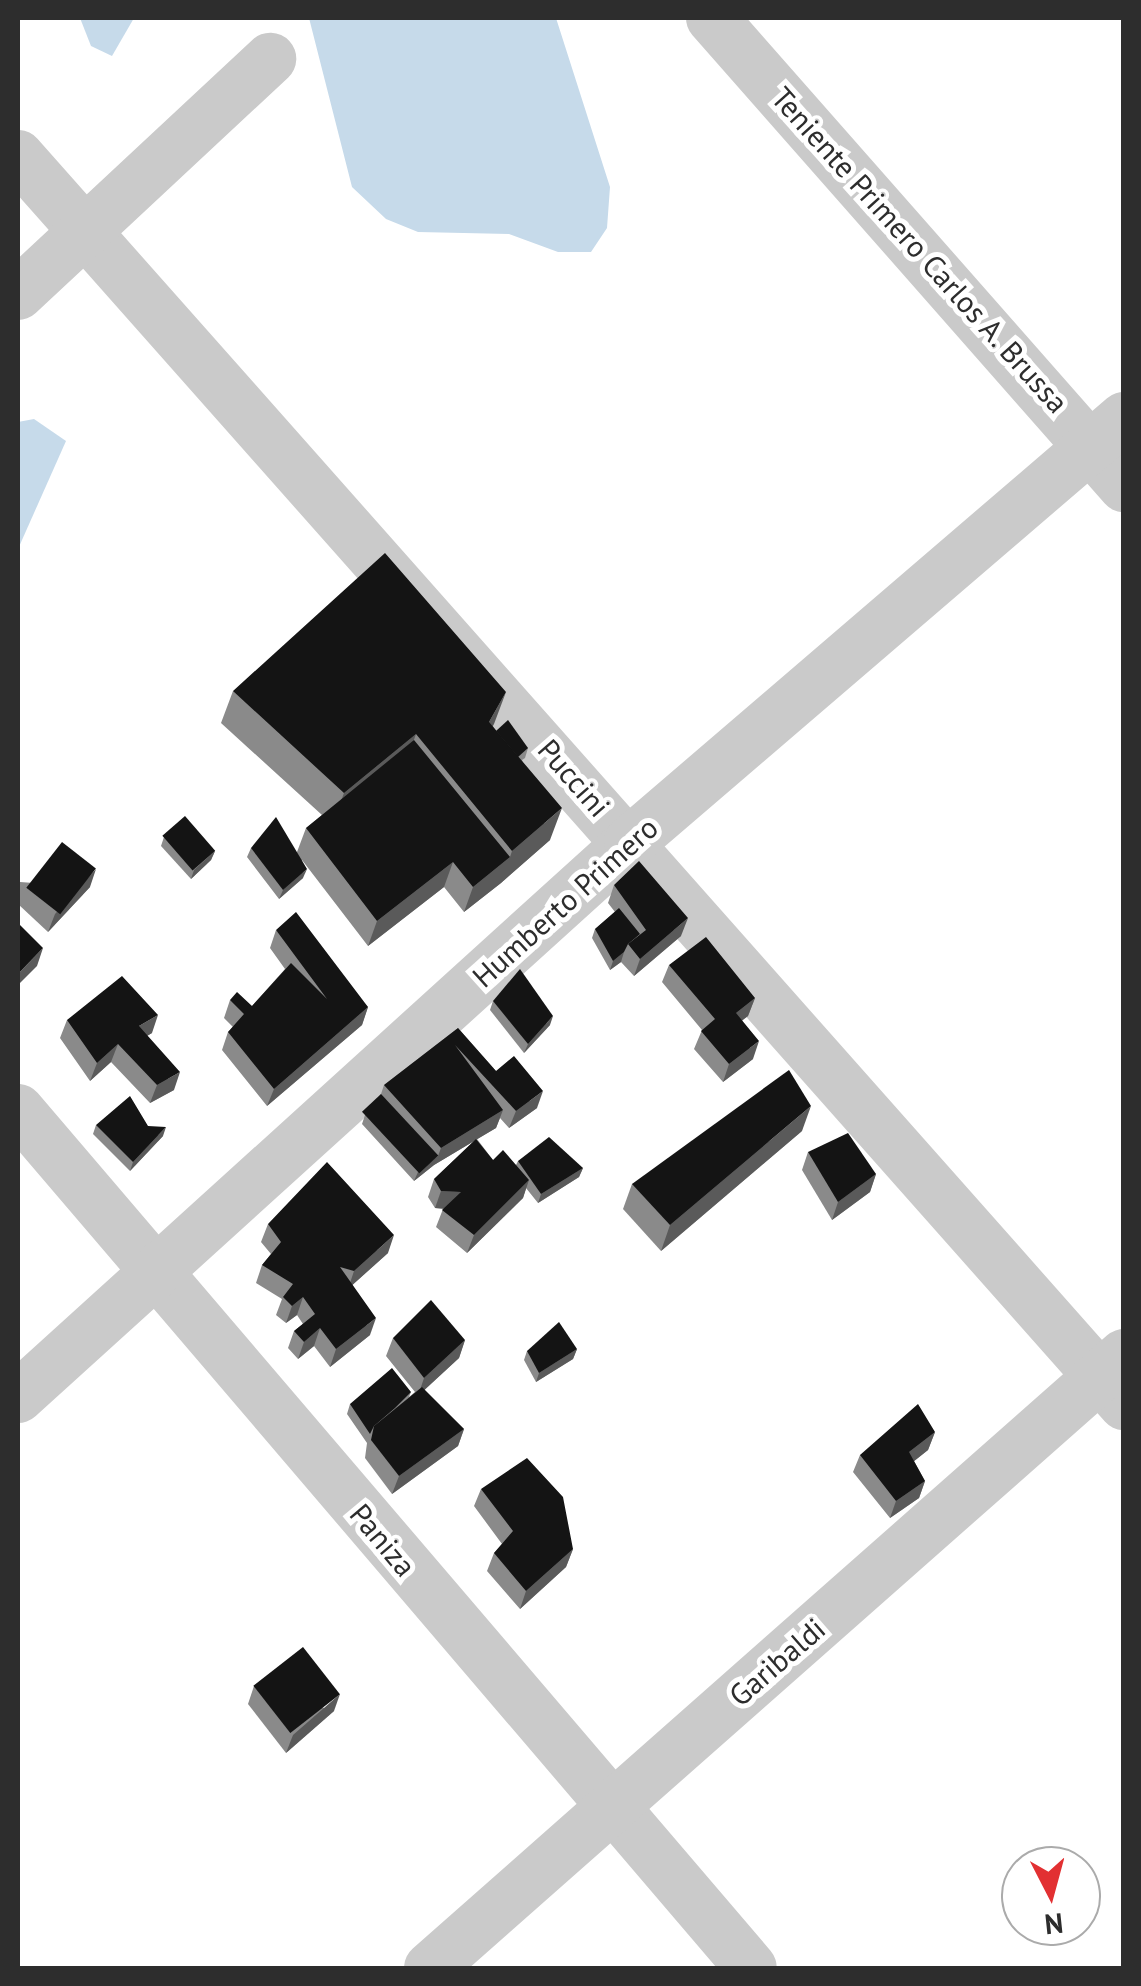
<!DOCTYPE html>
<html>
<head>
<meta charset="utf-8">
<style>
  body { margin:0 }
  #map { position:relative; width:1141px; height:1986px; overflow:hidden; background:#fff; font-family:"PT Sans",sans-serif }
  div>[style] { position:absolute }
  .water>* { inset:0; background:#c6daea }
  .minor>* { height:52px; margin:-26px; padding:0 26px; transform-origin:26px; border-radius:26px; background:#cacaca }
  .wall>* { inset:0; background:#8a8a8a }
  .shaded-wall>* { inset:0; background:#5a5a5a }
  .building>* { inset:0; background:#141414; transform-origin:0 0 }
  span { translate:-50% -50%; white-space:nowrap; text-align:center; line-height:1.15; -webkit-text-stroke:10px #fff; paint-order:stroke }
  .street-label { font-size:30px; color:#2d2d2d }
  .frame { position:absolute; inset:0; border:20px solid #2d2d2d; pointer-events:none }
  .north { position:absolute; left:1001px; top:1846px; width:100px; height:100px; box-sizing:border-box; background:#fff; border:2px solid #ababab; border-radius:50%; rotate:174deg; font-size:28px; font-weight:700; line-height:40px; text-align:center; color:#2d2d2d }
  .north::after { content:''; display:block; margin:auto; width:35px; height:45px; background:#e23032; clip-path:polygon(50% 0,100% 100%,50% 72%,0 100%) }
</style>
</head>
<body>
<div id="map">
  <div class="water">
    <i style="clip-path:polygon(80px 18px,134px 18px,112px 56px,91px 46px)"></i>
    <i style="clip-path:polygon(309px 18px,556px 18px,610px 187px,607px 228px,591px 252px,558px 252px,509px 234px,418px 232px,386px 219px,352px 187px)"></i>
    <i style="clip-path:polygon(34px 419px,66px 441px,18px 549px,18px 422px)"></i>
  </div>
  <div class="minor">
    <i style="left:712px;top:18px;width:624px;rotate:48.64deg"></i>
    <i style="left:18px;top:156px;width:1668px;rotate:48.45deg"></i>
    <i style="left:18px;top:294px;width:345px;rotate:-43deg"></i>
    <i style="left:18px;top:1110px;width:1128px;rotate:49.49deg"></i>
    <i style="left:18px;top:1397px;width:826px;rotate:-42.2deg"></i>
    <i style="left:630px;top:842px;width:651px;rotate:-40.64deg"></i>
    <i style="left:430px;top:1968px;width:926px;rotate:-41.45deg"></i>
  </div>
  <div class="wall">
    <i style="clip-path:polygon(233px 691px,493px 726px,496px 731px,528px 748px,525px 758px,522px 760px,550px 840px,501px 883px,464px 912px,444px 887px,368px 946px,302px 860px,303px 878px,279px 899px,247px 857px,251px 848px,297px 852px,306px 828px,322px 815px,221px 723px)"></i>
    <i style="clip-path:polygon(164px 837px,215px 851px,211px 860px,191px 879px,161px 846px)"></i>
    <i style="clip-path:polygon(20px 882px,90px 887px,48px 932px,18px 904px,18px 888px)"></i>
    <i style="clip-path:polygon(614px 885px,681px 936px,634px 976px,621px 962px,610px 970px,592px 938px,595px 929px,615px 912px,608px 903px)"></i>
    <i style="clip-path:polygon(276px 930px,368px 1007px,362px 1025px,267px 1106px,222px 1050px,228px 1032px,233px 1027px,224px 1018px,230px 1000px,252px 1006px,285px 969px,270px 948px)"></i>
    <i style="clip-path:polygon(669px 965px,755px 998px,748px 1016px,742px 1020px,753px 1059px,723px 1082px,694px 1049px,702px 1030px,662px 982px)"></i>
    <i style="clip-path:polygon(493px 1001px,550px 1025px,524px 1053px,490px 1010px)"></i>
    <i style="clip-path:polygon(67px 1020px,152px 1033px,147px 1036px,174px 1090px,150px 1103px,111px 1062px,90px 1081px,60px 1038px)"></i>
    <i style="clip-path:polygon(458px 1028px,496px 1071px,537px 1108px,509px 1128px,500px 1118px,496px 1128px,477px 1139px,493px 1160px,516px 1165px,518px 1161px,583px 1168px,579px 1177px,538px 1203px,526px 1188px,523px 1198px,467px 1253px,436px 1227px,443px 1209px,435px 1208px,428px 1197px,434px 1179px,474px 1141px,434px 1165px,414px 1181px,362px 1124px,365px 1115px,381px 1094px,384px 1085px)"></i>
    <i style="clip-path:polygon(96px 1125px,163px 1136px,130px 1171px,93px 1134px)"></i>
    <i style="clip-path:polygon(802px 1131px,661px 1251px,623px 1209px,632px 1184px)"></i>
    <i style="clip-path:polygon(808px 1152px,876px 1174px,870px 1192px,832px 1220px,802px 1170px)"></i>
    <i style="clip-path:polygon(268px 1224px,388px 1253px,352px 1285px,370px 1335px,330px 1367px,314px 1346px,298px 1359px,288px 1348px,294px 1331px,303px 1324px,297px 1315px,286px 1323px,276px 1315px,282px 1299px,256px 1283px,262px 1265px,271px 1254px,261px 1242px)"></i>
    <i style="clip-path:polygon(393px 1338px,465px 1340px,459px 1358px,424px 1390px,464px 1429px,458px 1446px,392px 1494px,365px 1458px,367px 1443px,347px 1414px,350px 1404px,411px 1392px,409px 1397px,415px 1392px,386px 1356px)"></i>
    <i style="clip-path:polygon(577px 1349px,573px 1359px,536px 1382px,524px 1360px,527px 1351px)"></i>
    <i style="clip-path:polygon(935px 1432px,928px 1450px,914px 1461px,925px 1481px,919px 1498px,890px 1518px,853px 1472px,860px 1455px)"></i>
    <i style="clip-path:polygon(481px 1489px,573px 1549px,566px 1567px,520px 1609px,487px 1571px,494px 1553px,502px 1544px,474px 1506px)"></i>
    <i style="clip-path:polygon(254px 1686px,334px 1711px,286px 1753px,248px 1704px)"></i>
  </div>
  <div class="shaded-wall">
    <i style="clip-path:polygon(506px 692px,494px 724px,482px 746px,489px 722px)"></i>
    <i style="clip-path:polygon(416px 734px,405px 765px,332px 825px,344px 793px)"></i>
    <i style="clip-path:polygon(562px 808px,550px 840px,501px 883px,464px 912px,473px 887px,510px 857px,512px 851px)"></i>
    <i style="clip-path:polygon(215px 851px,211px 860px,191px 879px,194px 870px)"></i>
    <i style="clip-path:polygon(453px 862px,444px 887px,368px 946px,377px 921px)"></i>
    <i style="clip-path:polygon(96px 869px,90px 887px,48px 932px,55px 914px)"></i>
    <i style="clip-path:polygon(307px 869px,303px 878px,279px 899px,283px 890px)"></i>
    <i style="clip-path:polygon(688px 918px,681px 936px,634px 976px,640px 959px)"></i>
    <i style="clip-path:polygon(43px 948px,37px 966px,18px 985px,18px 974px)"></i>
    <i style="clip-path:polygon(624px 952px,621px 962px,610px 970px,613px 961px)"></i>
    <i style="clip-path:polygon(755px 998px,748px 1016px,730px 1030px,736px 1013px)"></i>
    <i style="clip-path:polygon(368px 1007px,362px 1025px,267px 1106px,274px 1089px)"></i>
    <i style="clip-path:polygon(158px 1015px,152px 1033px,133px 1044px,139px 1026px)"></i>
    <i style="clip-path:polygon(553px 1016px,550px 1025px,524px 1053px,528px 1044px)"></i>
    <i style="clip-path:polygon(759px 1041px,753px 1059px,723px 1082px,729px 1064px)"></i>
    <i style="clip-path:polygon(118px 1044px,111px 1062px,90px 1081px,97px 1063px)"></i>
    <i style="clip-path:polygon(180px 1072px,174px 1090px,150px 1103px,157px 1085px)"></i>
    <i style="clip-path:polygon(543px 1091px,537px 1108px,509px 1128px,516px 1111px)"></i>
    <i style="clip-path:polygon(811px 1106px,802px 1131px,661px 1251px,670px 1225px)"></i>
    <i style="clip-path:polygon(503px 1110px,496px 1128px,434px 1165px,414px 1181px,418px 1172px,438px 1156px,441px 1148px)"></i>
    <i style="clip-path:polygon(166px 1127px,163px 1136px,130px 1171px,133px 1162px)"></i>
    <i style="clip-path:polygon(583px 1168px,579px 1177px,538px 1203px,541px 1194px)"></i>
    <i style="clip-path:polygon(876px 1174px,870px 1192px,832px 1220px,838px 1202px)"></i>
    <i style="clip-path:polygon(529px 1180px,523px 1198px,467px 1253px,474px 1235px)"></i>
    <i style="clip-path:polygon(441px 1191px,461px 1192px,454px 1209px,435px 1208px)"></i>
    <i style="clip-path:polygon(394px 1235px,388px 1253px,348px 1289px,354px 1271px)"></i>
    <i style="clip-path:polygon(303px 1297px,297px 1315px,286px 1323px,292px 1306px)"></i>
    <i style="clip-path:polygon(376px 1318px,370px 1335px,330px 1367px,336px 1349px)"></i>
    <i style="clip-path:polygon(320px 1328px,314px 1346px,298px 1359px,304px 1342px)"></i>
    <i style="clip-path:polygon(465px 1340px,459px 1358px,418px 1396px,424px 1378px)"></i>
    <i style="clip-path:polygon(577px 1349px,573px 1359px,536px 1382px,539px 1373px)"></i>
    <i style="clip-path:polygon(464px 1429px,458px 1446px,392px 1494px,399px 1476px)"></i>
    <i style="clip-path:polygon(935px 1432px,928px 1450px,903px 1470px,909px 1452px)"></i>
    <i style="clip-path:polygon(925px 1481px,919px 1498px,890px 1518px,896px 1501px)"></i>
    <i style="clip-path:polygon(573px 1549px,566px 1567px,520px 1609px,526px 1591px)"></i>
    <i style="clip-path:polygon(340px 1694px,334px 1711px,286px 1753px,293px 1735px)"></i>
  </div>
  <div class="building">
    <i style="clip-path:polygon(385px 553px,506px 692px,489px 722px,562px 808px,512px 851px,416px 734px,344px 793px,233px 691px)"></i>
    <i style="clip-path:polygon(508px 720px,528px 748px,518px 757px,496px 731px)"></i>
    <i style="clip-path:polygon(414px 740px,510px 857px,473px 887px,453px 862px,377px 921px,306px 828px)"></i>
    <i style="left:185px;top:816px;width:46px;height:30px;rotate:49deg"></i>
    <i style="clip-path:polygon(276px 817px,307px 869px,283px 890px,251px 848px)"></i>
    <i style="left:62px;top:842px;width:43px;height:58px;rotate:38deg"></i>
    <i style="clip-path:polygon(639px 861px,688px 918px,640px 959px,628px 944px,646px 930px,614px 885px)"></i>
    <i style="clip-path:polygon(619px 908px,640px 934px,628px 944px,624px 952px,613px 961px,595px 929px)"></i>
    <i style="clip-path:polygon(296px 912px,368px 1007px,274px 1089px,228px 1032px,244px 1014px,230px 1000px,237px 992px,252px 1006px,291px 963px,327px 999px,276px 930px)"></i>
    <i style="clip-path:polygon(18px 923px,43px 948px,18px 974px)"></i>
    <i style="clip-path:polygon(706px 937px,755px 998px,736px 1013px,759px 1041px,729px 1064px,701px 1031px,715px 1019px,669px 965px)"></i>
    <i style="clip-path:polygon(520px 969px,553px 1016px,528px 1044px,493px 1001px)"></i>
    <i style="clip-path:polygon(122px 976px,158px 1015px,139px 1026px,180px 1072px,157px 1085px,118px 1044px,97px 1063px,67px 1020px)"></i>
    <i style="clip-path:polygon(458px 1028px,496px 1071px,514px 1056px,543px 1091px,516px 1111px,455px 1045px,503px 1110px,441px 1148px,384px 1085px)"></i>
    <i style="clip-path:polygon(789px 1070px,811px 1106px,670px 1225px,632px 1184px)"></i>
    <i style="left:381px;top:1094px;width:84px;height:26px;rotate:47deg"></i>
    <i style="clip-path:polygon(130px 1096px,148px 1126px,166px 1127px,133px 1162px,96px 1125px)"></i>
    <i style="clip-path:polygon(848px 1133px,876px 1174px,838px 1202px,808px 1152px)"></i>
    <i style="clip-path:polygon(549px 1137px,583px 1168px,541px 1194px,518px 1161px)"></i>
    <i style="clip-path:polygon(476px 1139px,493px 1160px,503px 1150px,529px 1180px,474px 1235px,442px 1210px,461px 1192px,441px 1191px,434px 1179px)"></i>
    <i style="clip-path:polygon(327px 1162px,394px 1235px,354px 1271px,340px 1267px,376px 1318px,336px 1349px,320px 1328px,304px 1342px,294px 1331px,315px 1314px,303px 1297px,292px 1306px,283px 1297px,293px 1284px,262px 1265px,281px 1242px,268px 1224px)"></i>
    <i style="clip-path:polygon(431px 1300px,465px 1340px,424px 1378px,393px 1338px)"></i>
    <i style="clip-path:polygon(559px 1322px,577px 1349px,539px 1373px,527px 1351px)"></i>
    <i style="clip-path:polygon(392px 1368px,411px 1392px,395px 1408px,374px 1426px,370px 1434px,350px 1404px)"></i>
    <i style="clip-path:polygon(422px 1387px,464px 1429px,399px 1476px,371px 1440px,374px 1426px)"></i>
    <i style="clip-path:polygon(918px 1404px,935px 1432px,909px 1452px,925px 1481px,896px 1501px,860px 1455px)"></i>
    <i style="clip-path:polygon(527px 1458px,563px 1497px,573px 1549px,526px 1591px,494px 1553px,513px 1531px,481px 1489px)"></i>
    <i style="left:303px;top:1647px;width:60px;height:63px;rotate:52deg"></i>
  </div>
  <div class="street-label">
    <span style="left:920px;top:250px;rotate:48deg">Teniente Primero Carlos A. Brussa</span>
    <span style="left:574px;top:778px;rotate:49deg">Puccini</span>
    <span style="left:565px;top:902px;rotate:-42deg">Humberto Primero</span>
    <span style="left:383px;top:1540px;rotate:50deg">Paniza</span>
    <span style="left:777px;top:1662px;rotate:-41deg">Garibaldi</span>
  </div>
  <div class="frame"></div>
  <div class="north">N</div>
</div>
</body>
</html>
